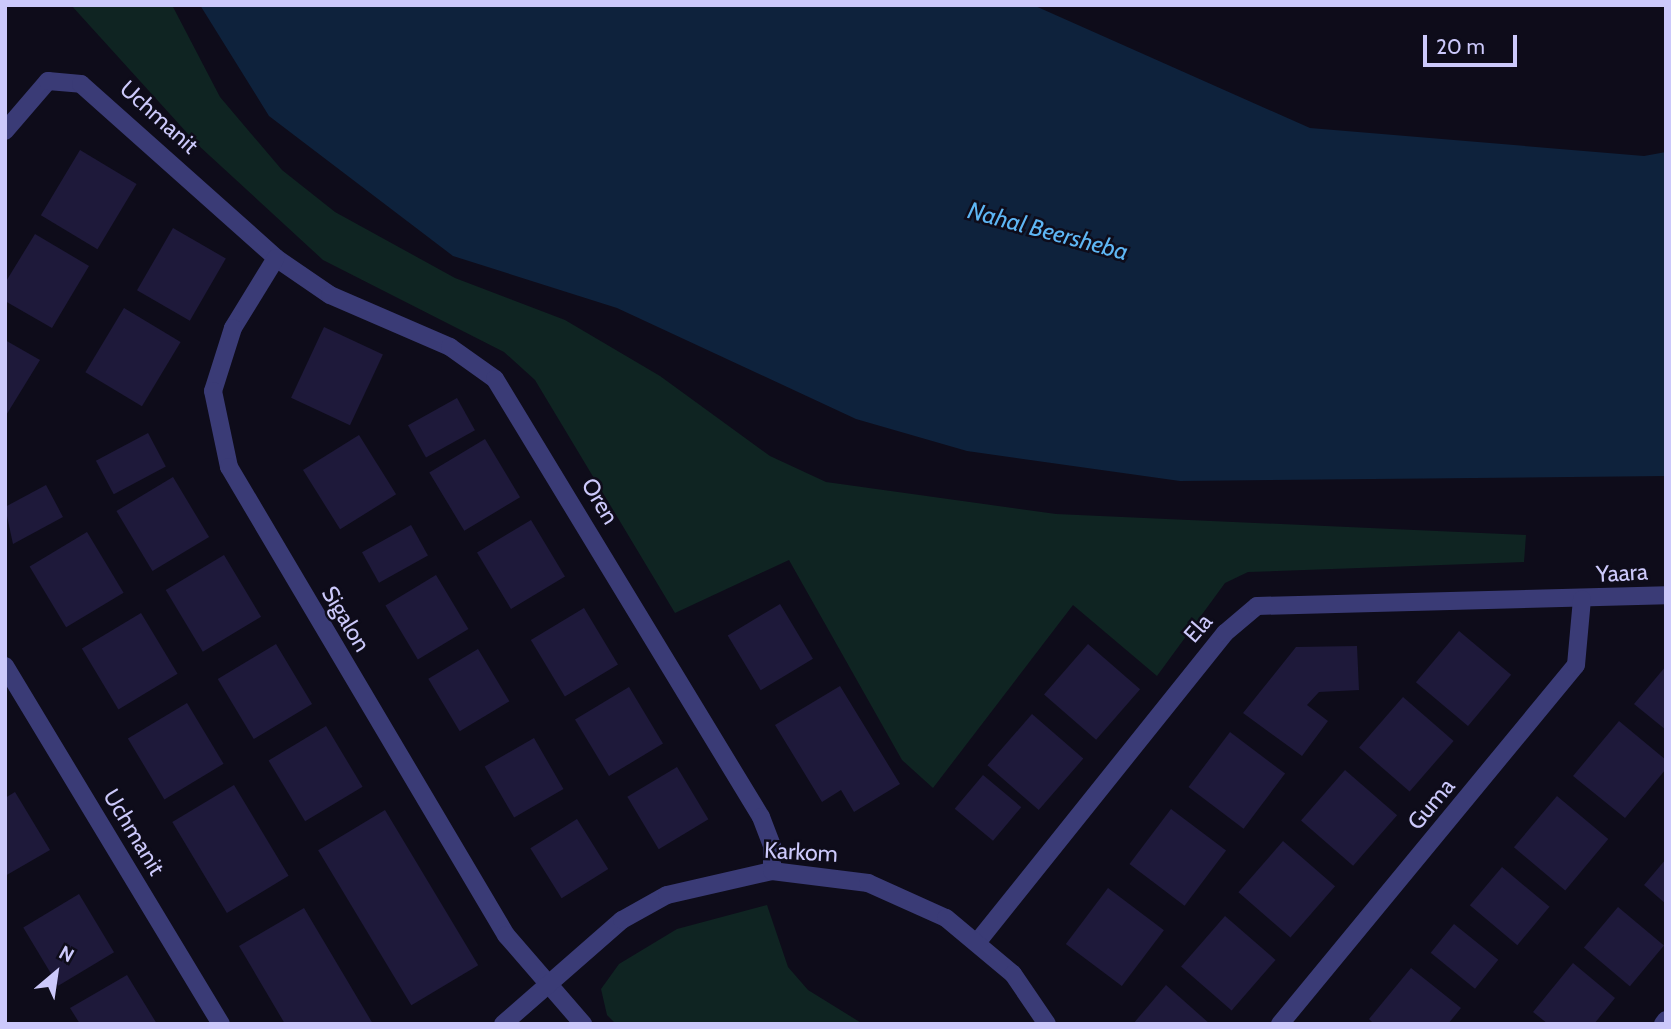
<!DOCTYPE html>
<html>
<head>
<meta charset="utf-8">
<style>
  body { margin:0 }
  #map { position:relative; width:1671px; height:1029px; overflow:hidden; background:#0e0c1a; font-family:Cabin,sans-serif }
  div>[style] { position:absolute }
  .green>* { inset:0; background:#0f2422 }
  .water>* { inset:0; background:#0e223c }
  .building>* { inset:0; background:#1e193a; transform-origin:0 0 }
  .street>* { height:18px; margin:-9px; padding:0 9px; transform-origin:9px; border-radius:9px; background:#3a3b76 }
  span { translate:-50% -50%; white-space:nowrap; text-align:center; line-height:1.15; -webkit-text-stroke:5px #0e0c1a; paint-order:stroke }
  .street-label { font-size:23px; color:#ccc9fb }
  .water-label { font-size:24px; color:#5eb6f4; font-style:italic }
  .frame { position:absolute; inset:0; border:7px solid #ccc9fb; pointer-events:none }
  .north { position:absolute; left:21px; top:938px; width:70px; height:70px; -webkit-text-stroke:5px #0e0c1a; paint-order:stroke; rotate:29deg; font-size:19px; font-weight:700; line-height:28px; text-align:center; color:#ccc9fb }
  .north::after { content:''; display:block; margin:auto; width:24px; height:32px; background:#ccc9fb; clip-path:polygon(50% 0,100% 100%,50% 72%,0 100%) }
  .scale { position:absolute; left:1423px; top:35px; width:94px; height:32px; box-sizing:border-box; border:4px solid #ccc9fb; border-top:0; padding-left:9px; font-size:21px; line-height:24px; white-space:nowrap; color:#ccc9fb; -webkit-text-stroke:5px #0e0c1a; paint-order:stroke }
</style>
</head>
<body>
<div id="map">
  <div class="green">
    <i style="clip-path:polygon(71px 5px,172px 5px,220px 97px,282px 170px,335px 212px,455px 278px,565px 320px,660px 376px,770px 456px,826px 482px,1056px 514px,1526px 535px,1524px 562px,1248px 572px,1225px 583px,1157px 676px,1073px 605px,933px 788px,902px 760px,789px 560px,675px 613px,535px 380px,504px 352px,323px 260px,198px 145px)"></i>
    <i style="clip-path:polygon(767px 905px,788px 967px,808px 990px,863px 1024px,616px 1024px,607px 1015px,601px 989px,619px 964px,677px 929px)"></i>
  </div>
  <div class="water">
    <i style="clip-path:polygon(200px 5px,1033px 5px,1310px 128px,1644px 156px,1666px 152px,1666px 476px,1180px 481px,967px 451px,856px 419px,617px 308px,453px 256px,269px 116px)"></i>
  </div>
  <div class="building">
    <i style="left:80px;top:150px;width:66px;height:76px;rotate:31deg"></i>
    <i style="left:173px;top:228px;width:61px;height:72px;rotate:30deg"></i>
    <i style="clip-path:polygon(35px 234px,89px 266px,52px 328px,5px 301px,5px 283px)"></i>
    <i style="left:124px;top:308px;width:66px;height:75px;rotate:31deg"></i>
    <i style="left:324px;top:327px;width:65px;height:78px;rotate:25deg"></i>
    <i style="clip-path:polygon(5px 340px,40px 360px,5px 417px)"></i>
    <i style="left:457px;top:398px;width:37px;height:56px;rotate:61deg"></i>
    <i style="left:148px;top:433px;width:38px;height:59px;rotate:62deg"></i>
    <i style="left:359px;top:435px;width:70px;height:66px;rotate:58deg"></i>
    <i style="left:485px;top:439px;width:68px;height:65px;rotate:59deg"></i>
    <i style="left:173px;top:477px;width:70px;height:66px;rotate:59deg"></i>
    <i style="clip-path:polygon(46px 485px,63px 517px,13px 544px,5px 507px)"></i>
    <i style="left:531px;top:520px;width:66px;height:63px;rotate:59deg"></i>
    <i style="left:411px;top:525px;width:35px;height:56px;rotate:61deg"></i>
    <i style="left:87px;top:532px;width:71px;height:67px;rotate:59deg"></i>
    <i style="left:224px;top:555px;width:72px;height:68px;rotate:59deg"></i>
    <i style="left:436px;top:575px;width:63px;height:59px;rotate:59deg"></i>
    <i style="left:780px;top:604px;width:64px;height:61px;rotate:59deg"></i>
    <i style="left:584px;top:608px;width:66px;height:62px;rotate:59deg"></i>
    <i style="left:141px;top:613px;width:71px;height:69px;rotate:59deg"></i>
    <i style="left:1459px;top:631px;width:68px;height:67px;rotate:40deg"></i>
    <i style="left:276px;top:644px;width:70px;height:68px;rotate:59deg"></i>
    <i style="left:1088px;top:644px;width:69px;height:67px;rotate:41deg"></i>
    <i style="clip-path:polygon(1357px 646px,1359px 690px,1319px 692px,1307px 705px,1328px 721px,1302px 756px,1243px 713px,1296px 647px)"></i>
    <i style="left:478px;top:649px;width:61px;height:58px;rotate:59deg"></i>
    <i style="clip-path:polygon(1666px 666px,1666px 730px,1634px 704px)"></i>
    <i style="clip-path:polygon(840px 686px,900px 784px,854px 812px,841px 790px,822px 802px,775px 725px)"></i>
    <i style="left:629px;top:687px;width:66px;height:63px;rotate:59deg"></i>
    <i style="left:1403px;top:697px;width:67px;height:67px;rotate:41deg"></i>
    <i style="left:187px;top:703px;width:71px;height:69px;rotate:59deg"></i>
    <i style="left:1032px;top:714px;width:68px;height:68px;rotate:41deg"></i>
    <i style="clip-path:polygon(1619px 721px,1666px 760px,1666px 769px,1625px 818px,1573px 776px)"></i>
    <i style="left:326px;top:726px;width:71px;height:67px;rotate:59deg"></i>
    <i style="left:1230px;top:732px;width:69px;height:69px;rotate:37deg"></i>
    <i style="left:534px;top:738px;width:59px;height:57px;rotate:60deg"></i>
    <i style="left:677px;top:767px;width:61px;height:58px;rotate:59deg"></i>
    <i style="left:1345px;top:770px;width:69px;height:67px;rotate:41deg"></i>
    <i style="left:983px;top:775px;width:50px;height:44px;rotate:40deg"></i>
    <i style="left:234px;top:785px;width:106px;height:72px;rotate:59deg"></i>
    <i style="clip-path:polygon(15px 792px,50px 850px,5px 876px,5px 798px)"></i>
    <i style="left:1557px;top:796px;width:67px;height:67px;rotate:40deg"></i>
    <i style="left:1171px;top:809px;width:69px;height:69px;rotate:37deg"></i>
    <i style="left:385px;top:810px;width:181px;height:78px;rotate:59deg"></i>
    <i style="left:577px;top:819px;width:59px;height:55px;rotate:58deg"></i>
    <i style="left:1283px;top:841px;width:69px;height:68px;rotate:41deg"></i>
    <i style="clip-path:polygon(1666px 859px,1666px 904px,1644px 885px)"></i>
    <i style="left:1502px;top:867px;width:62px;height:50px;rotate:40deg"></i>
    <i style="left:1108px;top:888px;width:70px;height:70px;rotate:37deg"></i>
    <i style="left:79px;top:894px;width:68px;height:65px;rotate:59deg"></i>
    <i style="left:1618px;top:907px;width:60px;height:53px;rotate:40deg"></i>
    <i style="clip-path:polygon(304px 908px,373px 1024px,285px 1024px,239px 946px)"></i>
    <i style="left:1225px;top:916px;width:67px;height:67px;rotate:41deg"></i>
    <i style="left:1454px;top:924px;width:57px;height:37px;rotate:39deg"></i>
    <i style="clip-path:polygon(1573px 963px,1615px 998px,1594px 1024px,1548px 1024px,1533px 1012px)"></i>
    <i style="clip-path:polygon(1411px 968px,1461px 1008px,1448px 1024px,1374px 1024px,1369px 1019px)"></i>
    <i style="clip-path:polygon(127px 975px,157px 1024px,80px 1024px,70px 1008px)"></i>
    <i style="clip-path:polygon(1166px 985px,1210px 1024px,1133px 1024px)"></i>
  </div>
  <div class="street">
    <i style="left:5px;top:131px;width:66px;rotate:-49.3deg"></i>
    <i style="left:48px;top:81px;width:33px;rotate:5deg"></i>
    <i style="left:81px;top:84px;width:261px;rotate:41.7deg"></i>
    <i style="left:276px;top:258px;width:65px;rotate:34.4deg"></i>
    <i style="left:330px;top:295px;width:131px;rotate:23.4deg"></i>
    <i style="left:450px;top:347px;width:55px;rotate:35.4deg"></i>
    <i style="left:495px;top:379px;width:512px;rotate:58.73deg"></i>
    <i style="left:761px;top:817px;width:31px;rotate:69deg"></i>
    <i style="left:772px;top:846px;width:25px;rotate:90deg"></i>
    <i style="left:276px;top:258px;width:82px;rotate:121.6deg"></i>
    <i style="left:233px;top:328px;width:66px;rotate:107.6deg"></i>
    <i style="left:213px;top:391px;width:78px;rotate:78.1deg"></i>
    <i style="left:229px;top:467px;width:544px;rotate:59.38deg"></i>
    <i style="left:506px;top:935px;width:118px;rotate:49.1deg"></i>
    <i style="left:5px;top:666px;width:418px;rotate:58.9deg"></i>
    <i style="left:979px;top:940px;width:393px;rotate:-51.3deg"></i>
    <i style="left:1225px;top:633px;width:42px;rotate:-40.2deg"></i>
    <i style="left:1257px;top:606px;width:409px;rotate:-1.5deg"></i>
    <i style="left:503px;top:1024px;width:158px;rotate:-41.2deg"></i>
    <i style="left:622px;top:920px;width:51px;rotate:-29.1deg"></i>
    <i style="left:667px;top:895px;width:108px;rotate:-12.9deg"></i>
    <i style="left:772px;top:871px;width:97px;rotate:7.1deg"></i>
    <i style="left:868px;top:883px;width:85px;rotate:24.2deg"></i>
    <i style="left:946px;top:918px;width:87px;rotate:39.9deg"></i>
    <i style="left:1013px;top:974px;width:60px;rotate:55.8deg"></i>
    <i style="left:1280px;top:1024px;width:465px;rotate:-50.5deg"></i>
    <i style="left:1576px;top:665px;width:66px;rotate:-84.8deg"></i>
    <i style="left:1663px;top:1024px;width:5px;rotate:-53deg"></i>
  </div>
  <div class="street-label">
    <span style="left:159px;top:117px;rotate:42deg">Uchmanit</span>
    <span style="left:600px;top:501px;rotate:59deg">Oren</span>
    <span style="left:1622px;top:573px;rotate:-3deg">Yaara</span>
    <span style="left:346px;top:619px;rotate:59deg">Sigalon</span>
    <span style="left:1198px;top:628px;rotate:-49deg">Ela</span>
    <span style="left:1431px;top:804px;rotate:-50deg">Guma</span>
    <span style="left:134px;top:832px;rotate:59deg">Uchmanit</span>
    <span style="left:801px;top:852px;rotate:3deg">Karkom</span>
  </div>
  <div class="water-label">
    <span style="left:1048px;top:231px;rotate:15deg">Nahal Beersheba</span>
  </div>
  <div class="frame"></div>
  <div class="north">N</div>
  <div class="scale">20 m</div>
</div>
</body>
</html>
